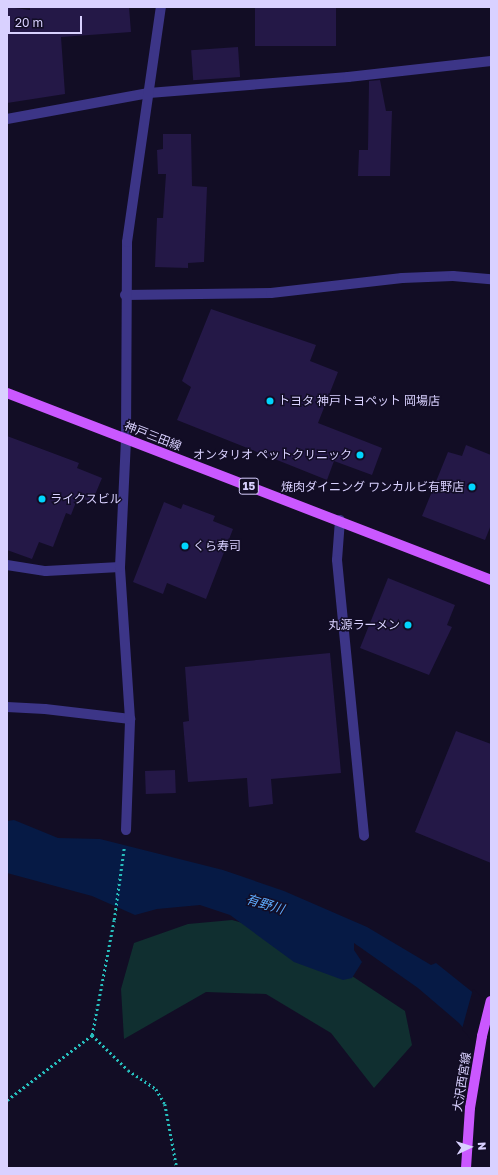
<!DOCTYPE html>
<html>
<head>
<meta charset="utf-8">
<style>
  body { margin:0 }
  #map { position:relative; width:498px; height:1175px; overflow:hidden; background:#120d25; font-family:"Golos Text","Noto Sans JP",sans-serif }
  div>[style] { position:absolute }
  .green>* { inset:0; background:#102f30 }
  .water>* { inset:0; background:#061a45 }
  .pier>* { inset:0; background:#120d25 }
  .building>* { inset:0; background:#241847; transform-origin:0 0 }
  .path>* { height:2.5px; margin-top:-1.25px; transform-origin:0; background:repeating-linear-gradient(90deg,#27bebd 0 2px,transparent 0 5px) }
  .minor>* { height:10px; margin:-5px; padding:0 5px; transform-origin:5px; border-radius:5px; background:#3c3587 }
  .primary>* { height:10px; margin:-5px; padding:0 5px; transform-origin:5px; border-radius:5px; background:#ca58ff }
  .dots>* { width:11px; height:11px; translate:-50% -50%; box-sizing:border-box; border:2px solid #120d25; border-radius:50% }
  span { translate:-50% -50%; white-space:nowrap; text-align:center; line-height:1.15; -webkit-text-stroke:3px #120d25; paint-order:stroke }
  .shield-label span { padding:1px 3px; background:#120d25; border:1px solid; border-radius:3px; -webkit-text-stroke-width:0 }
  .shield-label { font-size:11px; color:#d9d1ff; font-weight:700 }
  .poi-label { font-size:12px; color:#d9d1ff }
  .left { translate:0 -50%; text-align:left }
  .right { translate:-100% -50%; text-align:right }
  .street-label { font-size:12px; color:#d9d1ff }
  .water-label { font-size:13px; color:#5facff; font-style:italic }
  .frame { position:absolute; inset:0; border:8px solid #d9d1ff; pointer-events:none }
  .north { position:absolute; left:450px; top:1127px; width:40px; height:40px; -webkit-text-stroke:3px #120d25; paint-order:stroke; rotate:86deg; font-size:11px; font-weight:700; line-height:16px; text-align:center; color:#d9d1ff }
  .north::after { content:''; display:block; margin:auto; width:14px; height:18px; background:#d9d1ff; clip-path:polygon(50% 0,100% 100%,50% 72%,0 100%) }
  .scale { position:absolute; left:8px; top:16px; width:74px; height:18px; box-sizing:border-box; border:2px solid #d9d1ff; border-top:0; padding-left:5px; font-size:12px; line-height:14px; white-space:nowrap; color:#d9d1ff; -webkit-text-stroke:3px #120d25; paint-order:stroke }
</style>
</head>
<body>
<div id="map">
  <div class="green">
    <i style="clip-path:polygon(232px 920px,293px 937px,405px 1011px,412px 1045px,374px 1088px,331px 1033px,266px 994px,206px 992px,124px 1039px,121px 989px,134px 943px,188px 924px)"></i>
  </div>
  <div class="water">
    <i style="clip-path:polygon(14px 820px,58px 838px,100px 839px,223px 870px,284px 891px,367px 927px,431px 965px,436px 963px,491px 1007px,491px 1061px,459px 1023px,418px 988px,354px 943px,354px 950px,362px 962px,352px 978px,343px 980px,294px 962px,230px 915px,200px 905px,157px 909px,135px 915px,92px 896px,7px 873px,7px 821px)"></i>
  </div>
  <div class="pier">
    <i style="clip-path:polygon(473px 989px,491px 1005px,491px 1063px,462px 1029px)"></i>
  </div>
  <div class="building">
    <i style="clip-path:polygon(7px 7px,30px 10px,30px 7px,129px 7px,131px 32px,61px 37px,65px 94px,7px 103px)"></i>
    <i style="left:255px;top:7px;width:81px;height:39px"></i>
    <i style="left:238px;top:47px;width:30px;height:47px;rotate:86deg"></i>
    <i style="clip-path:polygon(380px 80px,386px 111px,392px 111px,390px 176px,358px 176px,359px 150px,368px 150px,369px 81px)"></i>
    <i style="clip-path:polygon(163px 134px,191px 134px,192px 186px,207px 187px,204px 262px,188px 263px,188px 268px,155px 267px,157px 218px,163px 218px,166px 174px,158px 174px,157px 150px,163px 149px)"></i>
    <i style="clip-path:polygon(211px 309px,316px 345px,310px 361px,338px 372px,318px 423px,382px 448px,372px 475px,334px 461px,327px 480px,177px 420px,191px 387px,182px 381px)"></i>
    <i style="clip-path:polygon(7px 436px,79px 463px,77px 468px,102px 478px,92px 502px,78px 497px,71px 515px,66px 513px,53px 547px,39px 542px,32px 559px,7px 550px)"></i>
    <i style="clip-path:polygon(466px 445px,491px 455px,491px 525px,485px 540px,422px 516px,448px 452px,462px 456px)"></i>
    <i style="clip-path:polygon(164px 502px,181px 509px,183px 504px,215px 516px,213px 521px,233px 529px,206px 599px,167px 583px,163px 594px,133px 582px)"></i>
    <i style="clip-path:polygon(388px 578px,455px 605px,447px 625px,452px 627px,429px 675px,360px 648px)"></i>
    <i style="clip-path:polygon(330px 653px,341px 773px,271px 779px,273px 804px,249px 807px,247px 778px,188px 782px,183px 722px,189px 721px,185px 667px)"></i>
    <i style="clip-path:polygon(456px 731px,491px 744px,491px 863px,415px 832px)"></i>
    <i style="left:175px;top:770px;width:23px;height:30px;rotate:88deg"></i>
  </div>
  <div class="path">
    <i style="left:92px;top:1035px;width:50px;rotate:44.2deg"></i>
    <i style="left:128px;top:1070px;width:34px;rotate:34deg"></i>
    <i style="left:156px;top:1089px;width:17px;rotate:59deg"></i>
    <i style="left:165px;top:1104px;width:65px;rotate:79.4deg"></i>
    <i style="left:7px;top:1100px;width:107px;rotate:-37.4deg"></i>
    <i style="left:92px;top:1035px;width:117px;rotate:-79.2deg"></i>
    <i style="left:114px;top:920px;width:73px;rotate:-82.1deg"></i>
  </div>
  <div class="minor">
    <i style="left:7px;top:119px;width:144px;rotate:-10.4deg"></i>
    <i style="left:149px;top:93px;width:200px;rotate:-4.6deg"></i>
    <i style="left:348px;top:77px;width:144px;rotate:-6.4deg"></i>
    <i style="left:125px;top:295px;width:146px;rotate:-0.8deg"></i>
    <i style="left:271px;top:293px;width:132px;rotate:-6.5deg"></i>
    <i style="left:402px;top:278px;width:51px;rotate:-2.2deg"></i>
    <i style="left:453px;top:276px;width:38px;rotate:5deg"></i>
    <i style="left:340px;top:520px;width:40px;rotate:94.3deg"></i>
    <i style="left:337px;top:560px;width:277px;rotate:84.4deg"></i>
    <i style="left:7px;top:565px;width:39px;rotate:9deg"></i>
    <i style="left:46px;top:571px;width:74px;rotate:-3.1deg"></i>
    <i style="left:7px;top:707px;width:38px;rotate:3deg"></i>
    <i style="left:45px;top:709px;width:86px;rotate:6.7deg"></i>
    <i style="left:126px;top:830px;width:111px;rotate:-87.9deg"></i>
    <i style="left:130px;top:719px;width:152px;rotate:-93.8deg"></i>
    <i style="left:120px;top:567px;width:127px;rotate:-87.3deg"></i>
    <i style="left:126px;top:440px;width:198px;rotate:-89.7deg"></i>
    <i style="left:127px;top:242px;width:237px;rotate:-81.8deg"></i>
  </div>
  <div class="primary">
    <i style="left:7px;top:393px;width:519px;rotate:21.12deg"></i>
    <i style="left:466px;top:1168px;width:60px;rotate:-86.2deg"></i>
    <i style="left:470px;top:1108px;width:73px;rotate:-80.5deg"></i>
    <i style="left:482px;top:1036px;width:36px;rotate:-76deg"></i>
  </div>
  <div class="dots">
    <i style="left:270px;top:401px;background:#00d5fc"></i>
    <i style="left:360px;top:455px;background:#00d5fc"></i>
    <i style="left:472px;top:487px;background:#00d5fc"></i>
    <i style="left:42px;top:499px;background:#00d5fc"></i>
    <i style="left:185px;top:546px;background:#00d5fc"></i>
    <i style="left:408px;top:625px;background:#00d5fc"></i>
  </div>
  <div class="shield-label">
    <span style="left:249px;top:486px">15</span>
  </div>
  <div class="poi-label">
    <span class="left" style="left:278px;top:401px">トヨタ 神戸トヨペット 岡場店</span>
    <span class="right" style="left:352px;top:455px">オンタリオ ペットクリニック</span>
    <span class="right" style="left:464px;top:487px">焼肉ダイニング ワンカルビ有野店</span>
    <span class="left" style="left:50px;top:499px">ライクスビル</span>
    <span class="left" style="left:193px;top:546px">くら寿司</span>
    <span class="right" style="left:400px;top:625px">丸源ラーメン</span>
  </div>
  <div class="street-label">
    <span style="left:153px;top:436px;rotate:21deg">神戸三田線</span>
    <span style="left:462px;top:1082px;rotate:-81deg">大沢西宮線</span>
  </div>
  <div class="water-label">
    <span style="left:265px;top:904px;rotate:17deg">有野川</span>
  </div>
  <div class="frame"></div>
  <div class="north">N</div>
  <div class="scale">20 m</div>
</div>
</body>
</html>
